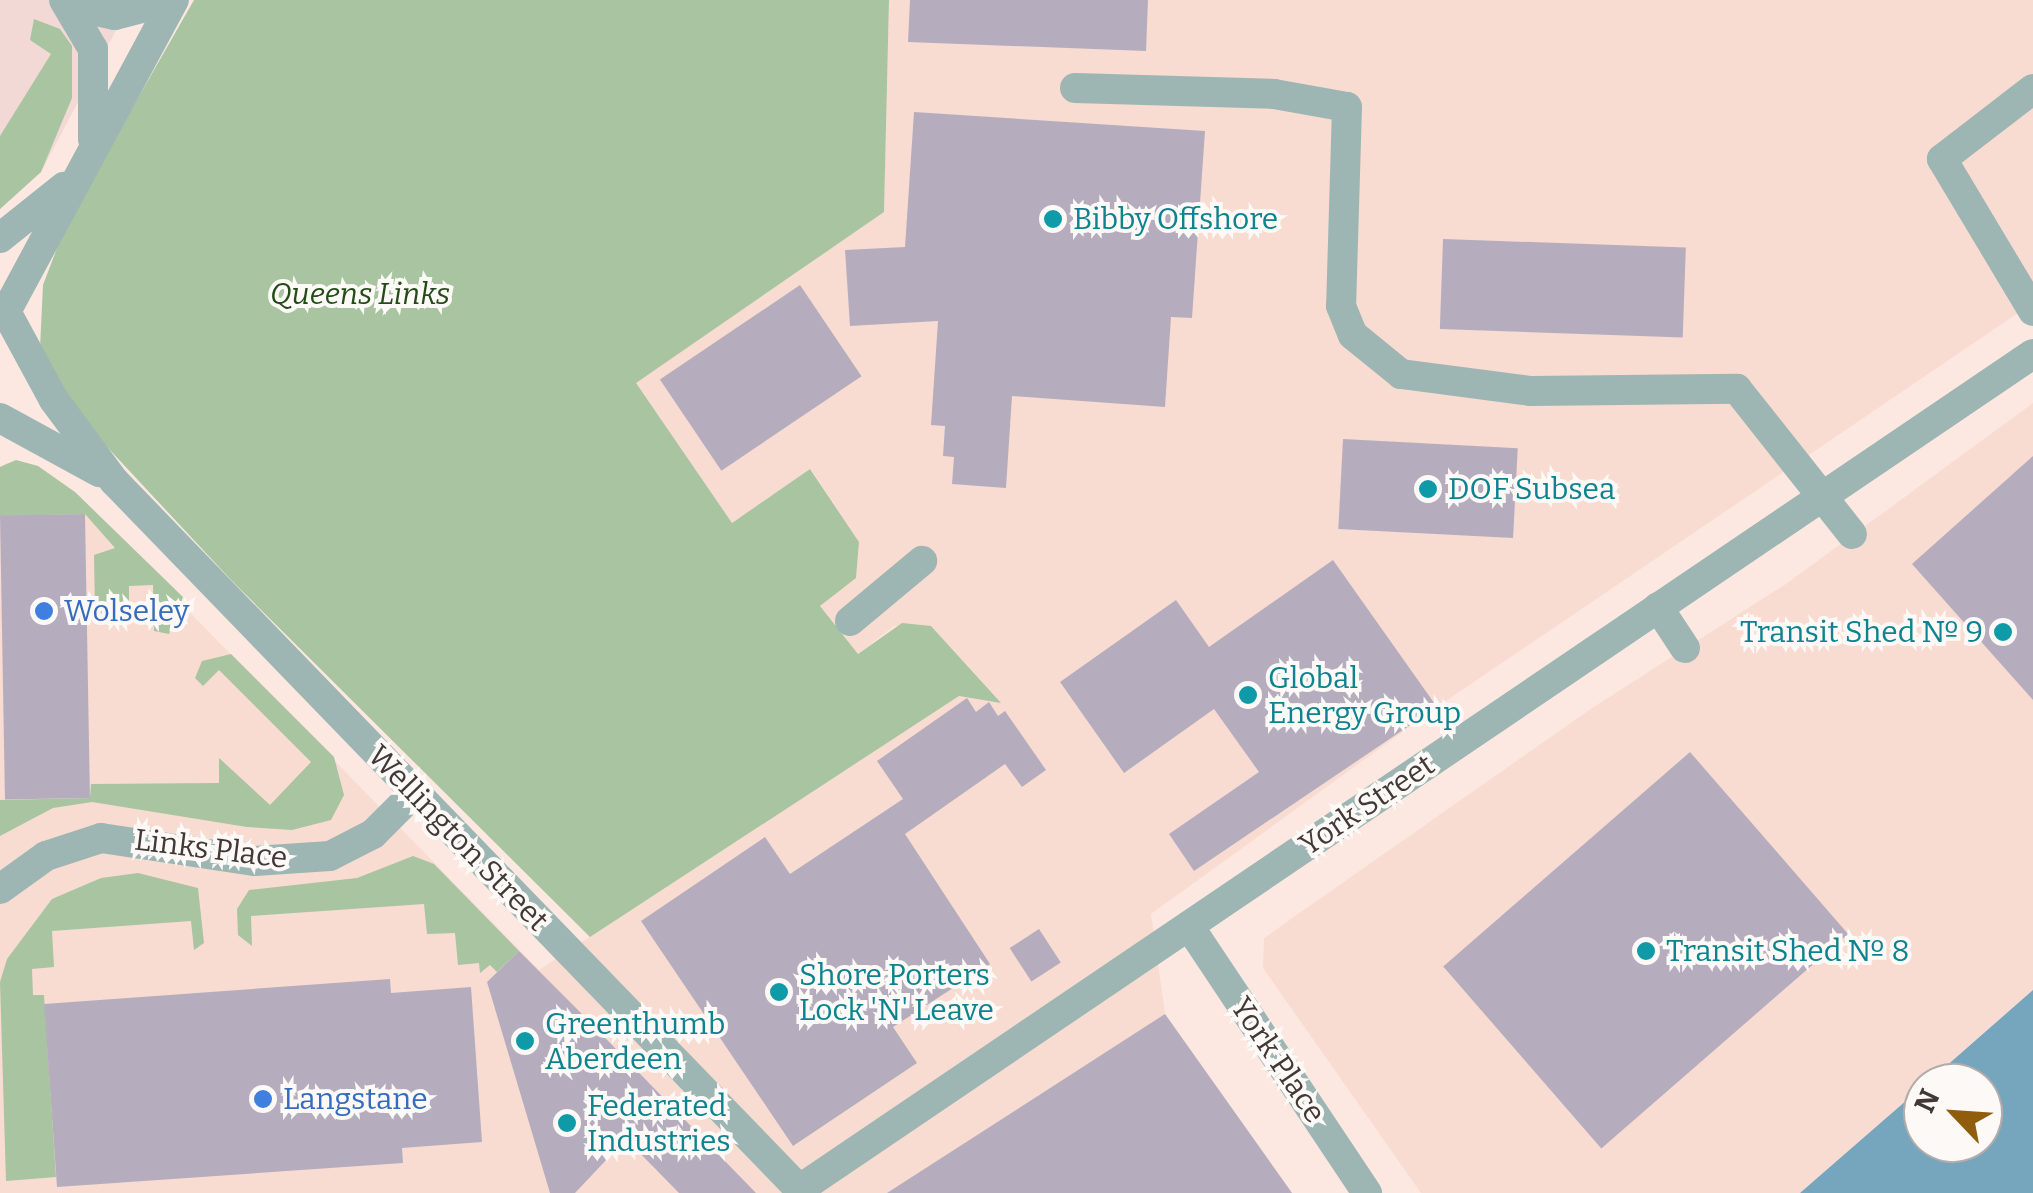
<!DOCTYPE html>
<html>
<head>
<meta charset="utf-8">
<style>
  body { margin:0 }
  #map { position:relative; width:2033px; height:1193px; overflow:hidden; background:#fce8e0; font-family:Bitter,serif }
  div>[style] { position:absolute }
  .commercial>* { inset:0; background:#f2d9d5 }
  .built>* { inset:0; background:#f8dcd1 }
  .green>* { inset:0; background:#a8c4a0 }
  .water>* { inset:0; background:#76a5be }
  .building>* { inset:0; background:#b5adbe; transform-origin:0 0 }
  .minor>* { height:30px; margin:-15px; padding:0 15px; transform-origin:15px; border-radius:15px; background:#9db6b3 }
  .dots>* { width:28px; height:28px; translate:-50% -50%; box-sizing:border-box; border:5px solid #fdf9f7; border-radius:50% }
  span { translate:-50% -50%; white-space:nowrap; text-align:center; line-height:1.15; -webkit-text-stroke:8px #fdf9f7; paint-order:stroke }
  .culture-label { font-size:30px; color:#0d838f }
  .left { translate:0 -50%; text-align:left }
  .right { translate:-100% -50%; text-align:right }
  .park-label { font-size:30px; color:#244c18; font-style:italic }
  .shop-label { font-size:30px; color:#366cbe }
  .street-label { font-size:30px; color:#413936 }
  .north { position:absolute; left:1903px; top:1063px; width:100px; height:100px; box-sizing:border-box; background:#fdf9f7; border:2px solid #b2acaa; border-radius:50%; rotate:295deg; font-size:28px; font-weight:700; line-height:40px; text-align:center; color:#413936 }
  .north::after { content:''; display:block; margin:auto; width:35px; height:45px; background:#905d0d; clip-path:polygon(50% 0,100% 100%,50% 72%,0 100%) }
</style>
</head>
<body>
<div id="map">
  <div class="commercial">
    <i style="clip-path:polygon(0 0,132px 0,41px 172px,0 209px)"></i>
  </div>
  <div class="built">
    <i style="clip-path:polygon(889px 0,2033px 0,2033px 303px,1437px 707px,1151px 914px,1165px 1014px,1292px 1193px,0 1193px,0 467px,7px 463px,38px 466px,79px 499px,539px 970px,959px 696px,1000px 703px,931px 626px,894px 626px,858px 654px,820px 606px,856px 578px,859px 542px,811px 469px,732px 523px,635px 383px,884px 212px)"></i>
    <i style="clip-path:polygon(evenodd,2033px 403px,2033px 1193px,1421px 1193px,1263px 968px,1264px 938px,1592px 708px,1786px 584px,2033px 403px,1923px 1083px,1983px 1083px,1983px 1143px,1923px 1143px,1923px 1083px)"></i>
  </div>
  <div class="green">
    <i style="clip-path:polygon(194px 0,889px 0,884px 212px,636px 383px,732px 523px,810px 469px,859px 542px,856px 578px,820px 606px,858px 654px,902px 623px,931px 626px,1001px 703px,959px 696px,590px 937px,232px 581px,68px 405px,40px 348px,43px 285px,67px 222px)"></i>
    <i style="clip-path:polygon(34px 19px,60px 29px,72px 46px,72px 98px,41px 172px,0 209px,0 136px,51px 54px,30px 40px)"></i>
    <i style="clip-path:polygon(16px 460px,38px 466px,75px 492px,183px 597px,169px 634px,154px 631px,153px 585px,129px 586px,129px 613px,95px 613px,94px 555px,115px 548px,85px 514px,0 516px,0 467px)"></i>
    <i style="clip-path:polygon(231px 654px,334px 757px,344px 795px,331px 820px,292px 830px,247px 827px,92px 802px,53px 808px,0 836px,0 800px,90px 798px,91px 784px,219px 783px,219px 758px,270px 805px,311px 762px,219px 670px,203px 686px,195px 678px,202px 661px)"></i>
    <i style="clip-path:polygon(413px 856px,434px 864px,519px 951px,497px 972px,490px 965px,480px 973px,479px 963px,458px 965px,455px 933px,427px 934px,424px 904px,251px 916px,252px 946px,238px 935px,237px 909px,249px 890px,357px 878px)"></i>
    <i style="clip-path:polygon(138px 873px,198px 888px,204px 943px,194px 950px,191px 921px,52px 931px,54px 967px,32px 969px,33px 995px,44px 995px,56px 1177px,6px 1181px,0 982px,7px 959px,52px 899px,101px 878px)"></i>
  </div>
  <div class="water">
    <i style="clip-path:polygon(2033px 990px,2033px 1193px,1800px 1193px,1923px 1086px,1923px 1143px,1983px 1143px,1983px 1083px,1927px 1083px)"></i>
  </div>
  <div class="building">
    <i style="clip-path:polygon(910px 0,1148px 0,1146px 51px,908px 42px)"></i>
    <i style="clip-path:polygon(914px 112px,1205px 131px,1192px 318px,1171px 317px,1165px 407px,1012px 396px,1006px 488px,952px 484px,954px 457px,943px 456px,945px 426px,931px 425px,938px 321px,850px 326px,845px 250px,905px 247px)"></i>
    <i style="left:1443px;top:239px;width:243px;height:90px;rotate:2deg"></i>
    <i style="left:800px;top:285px;width:110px;height:169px;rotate:56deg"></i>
    <i style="left:1343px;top:439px;width:175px;height:90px;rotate:3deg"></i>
    <i style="clip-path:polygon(2033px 456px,2033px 700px,1912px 564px)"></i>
    <i style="left:85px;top:514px;width:284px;height:85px;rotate:89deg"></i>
    <i style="clip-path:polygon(1333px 560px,1437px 707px,1194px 871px,1169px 834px,1259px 772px,1214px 709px,1124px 773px,1060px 682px,1176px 600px,1209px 647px)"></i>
    <i style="clip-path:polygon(967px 698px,976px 712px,989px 702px,998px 716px,1005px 711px,1046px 770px,1022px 787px,1005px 764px,905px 834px,990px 964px,893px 1027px,917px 1063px,793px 1146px,641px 921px,765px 837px,790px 874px,903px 799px,877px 761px)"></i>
    <i style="left:1690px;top:752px;width:241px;height:327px;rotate:49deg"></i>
    <i style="left:1039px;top:929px;width:40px;height:35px;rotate:57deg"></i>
    <i style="clip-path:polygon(519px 951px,578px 1010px,756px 1193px,679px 1193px,626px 1139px,575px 1193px,550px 1193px,487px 982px)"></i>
    <i style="clip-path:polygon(390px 979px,391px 993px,471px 987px,482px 1142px,402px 1148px,403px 1163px,57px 1187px,44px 1004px)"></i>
    <i style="clip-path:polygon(1165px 1014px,1292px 1193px,887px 1193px)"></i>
  </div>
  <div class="minor">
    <i style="left:64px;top:0;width:57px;rotate:59.4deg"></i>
    <i style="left:93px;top:49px;width:90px;rotate:90deg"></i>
    <i style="left:68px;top:5px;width:48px;rotate:12deg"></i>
    <i style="left:115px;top:15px;width:60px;rotate:-14.5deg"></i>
    <i style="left:1075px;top:88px;width:199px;rotate:1.7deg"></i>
    <i style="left:1274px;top:94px;width:74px;rotate:10.1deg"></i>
    <i style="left:1347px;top:107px;width:199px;rotate:91.7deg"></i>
    <i style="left:1341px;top:306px;width:31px;rotate:68deg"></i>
    <i style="left:1353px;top:335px;width:62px;rotate:39.1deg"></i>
    <i style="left:1401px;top:374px;width:131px;rotate:7.5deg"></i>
    <i style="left:1531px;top:391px;width:206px;rotate:-0.6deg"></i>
    <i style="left:1737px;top:389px;width:185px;rotate:51.6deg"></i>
    <i style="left:2033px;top:89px;width:115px;rotate:142.4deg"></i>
    <i style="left:1942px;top:159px;width:177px;rotate:59.1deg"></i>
    <i style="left:0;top:238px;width:82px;rotate:-38.6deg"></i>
    <i style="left:8px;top:308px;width:350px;rotate:-61.7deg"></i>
    <i style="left:10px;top:319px;width:92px;rotate:61.5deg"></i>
    <i style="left:54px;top:400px;width:101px;rotate:53.5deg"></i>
    <i style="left:114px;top:481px;width:991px;rotate:45.94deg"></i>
    <i style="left:0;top:418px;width:113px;rotate:28.6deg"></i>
    <i style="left:1658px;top:607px;width:49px;rotate:56.6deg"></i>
    <i style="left:850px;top:621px;width:94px;rotate:-39.8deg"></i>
    <i style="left:0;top:889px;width:57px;rotate:-35.7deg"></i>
    <i style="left:46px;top:856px;width:58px;rotate:-18.1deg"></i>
    <i style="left:101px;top:838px;width:156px;rotate:8.5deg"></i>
    <i style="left:255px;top:861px;width:75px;rotate:-3.8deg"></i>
    <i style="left:330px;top:856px;width:48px;rotate:-27.1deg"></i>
    <i style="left:373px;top:834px;width:58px;rotate:-45deg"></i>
    <i style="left:1189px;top:926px;width:321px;rotate:56.3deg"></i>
    <i style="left:800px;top:1189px;width:1489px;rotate:-34.11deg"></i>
  </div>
  <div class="dots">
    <i style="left:1053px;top:219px;background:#0f9aa8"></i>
    <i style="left:1428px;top:489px;background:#0f9aa8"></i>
    <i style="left:44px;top:611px;background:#3f7fe0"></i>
    <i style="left:2003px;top:632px;background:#0f9aa8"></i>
    <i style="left:1248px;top:695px;background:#0f9aa8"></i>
    <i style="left:1646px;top:951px;background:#0f9aa8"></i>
    <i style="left:779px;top:992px;background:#0f9aa8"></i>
    <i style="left:525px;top:1041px;background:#0f9aa8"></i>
    <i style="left:263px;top:1099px;background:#3f7fe0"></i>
    <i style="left:567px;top:1123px;background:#0f9aa8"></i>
  </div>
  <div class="culture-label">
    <span class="left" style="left:1073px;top:219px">Bibby Offshore</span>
    <span class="left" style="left:1448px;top:489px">DOF Subsea</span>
    <span class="right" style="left:1983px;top:632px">Transit Shed № 9</span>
    <span class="left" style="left:1268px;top:695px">Global<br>Energy Group</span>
    <span class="left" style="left:1666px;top:951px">Transit Shed № 8</span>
    <span class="left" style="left:799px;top:992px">Shore Porters<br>Lock 'N' Leave</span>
    <span class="left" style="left:545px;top:1041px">Greenthumb<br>Aberdeen</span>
    <span class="left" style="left:587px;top:1123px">Federated<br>Industries</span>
  </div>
  <div class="park-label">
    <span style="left:360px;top:294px">Queens Links</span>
  </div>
  <div class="shop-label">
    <span class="left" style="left:64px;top:611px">Wolseley</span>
    <span class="left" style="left:283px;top:1099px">Langstane</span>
  </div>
  <div class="street-label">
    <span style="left:1367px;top:805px;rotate:-34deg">York Street</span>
    <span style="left:458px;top:838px;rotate:46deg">Wellington Street</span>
    <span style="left:211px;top:849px;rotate:7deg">Links Place</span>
    <span style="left:1278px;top:1060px;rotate:56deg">York Place</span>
  </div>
  <div class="north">N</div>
</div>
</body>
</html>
